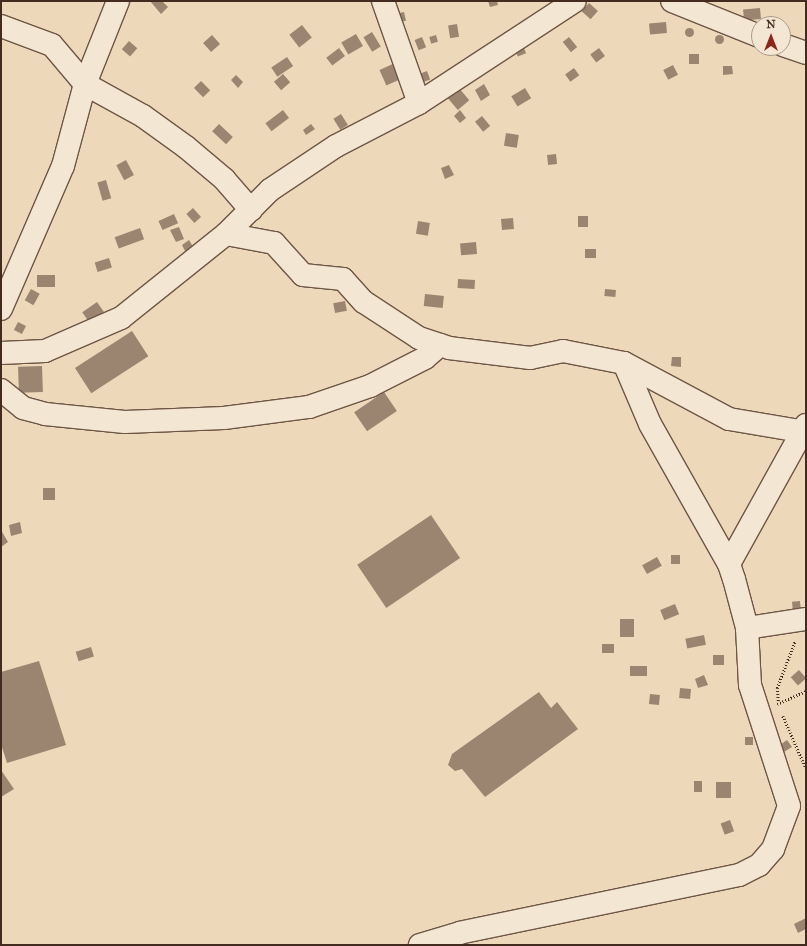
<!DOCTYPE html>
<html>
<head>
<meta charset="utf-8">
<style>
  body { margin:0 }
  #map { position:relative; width:807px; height:946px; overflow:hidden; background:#edd9ba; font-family:"IM FELL Great Primer",serif }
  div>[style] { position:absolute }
  .building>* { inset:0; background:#9b8570; transform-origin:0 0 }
  .round { border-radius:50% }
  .path>* { height:2.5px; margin-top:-1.25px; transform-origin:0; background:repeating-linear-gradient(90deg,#432b20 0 1px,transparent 0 3px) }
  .roads { filter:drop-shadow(1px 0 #6e5646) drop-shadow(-1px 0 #6e5646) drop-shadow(0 1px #6e5646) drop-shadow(0 -1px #6e5646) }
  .minor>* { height:22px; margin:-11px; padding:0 11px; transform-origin:11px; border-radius:11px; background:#f3e6d2 }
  span { translate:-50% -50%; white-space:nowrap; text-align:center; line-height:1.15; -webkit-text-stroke:3px #f3e6d2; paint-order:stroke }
  .frame { position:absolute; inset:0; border:2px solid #432b20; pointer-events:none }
  .north { position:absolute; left:751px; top:16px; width:40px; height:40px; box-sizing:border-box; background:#f3e6d2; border:1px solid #ad9b8b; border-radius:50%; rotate:0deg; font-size:11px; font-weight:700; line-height:16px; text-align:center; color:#432b20 }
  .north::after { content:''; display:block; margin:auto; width:14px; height:18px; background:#8f2418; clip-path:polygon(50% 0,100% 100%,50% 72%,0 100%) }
</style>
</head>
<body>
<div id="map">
  <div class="building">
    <i style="clip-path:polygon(150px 1px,162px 1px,168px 7px,161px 14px)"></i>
    <i style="clip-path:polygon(488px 1px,497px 1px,498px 5px,490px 7px)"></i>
    <i style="left:589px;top:3px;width:12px;height:11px;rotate:42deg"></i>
    <i style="left:760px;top:8px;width:11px;height:17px;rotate:85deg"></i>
    <i style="left:404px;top:12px;width:9px;height:8px;rotate:77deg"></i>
    <i style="left:666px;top:22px;width:11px;height:17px;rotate:85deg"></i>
    <i style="left:457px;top:24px;width:13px;height:9px;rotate:81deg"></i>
    <i style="left:302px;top:25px;width:16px;height:16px;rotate:52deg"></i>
    <i class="round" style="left:684.5px;top:27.5px;width:9px;height:9px"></i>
    <i style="left:372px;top:32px;width:17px;height:10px;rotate:59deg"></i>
    <i style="left:356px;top:34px;width:14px;height:17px;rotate:60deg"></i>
    <i class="round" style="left:714.5px;top:34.5px;width:9px;height:9px"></i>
    <i style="left:212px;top:35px;width:12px;height:12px;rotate:48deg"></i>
    <i style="left:436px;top:35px;width:7px;height:7px;rotate:74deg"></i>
    <i style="left:422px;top:37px;width:11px;height:8px;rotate:68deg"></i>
    <i style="left:569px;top:37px;width:13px;height:8px;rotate:51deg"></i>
    <i style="left:129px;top:41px;width:11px;height:11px;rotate:41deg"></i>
    <i style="left:522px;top:43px;width:11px;height:9px;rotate:68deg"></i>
    <i style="left:339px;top:48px;width:10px;height:16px;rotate:53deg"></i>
    <i style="left:599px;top:48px;width:10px;height:11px;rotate:53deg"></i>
    <i style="left:689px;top:54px;width:10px;height:10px"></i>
    <i style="left:287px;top:57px;width:11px;height:19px;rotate:56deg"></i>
    <i style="left:395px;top:63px;width:17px;height:17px;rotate:66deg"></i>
    <i style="left:673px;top:65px;width:11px;height:11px;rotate:63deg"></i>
    <i style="clip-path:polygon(723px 66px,732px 66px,733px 74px,723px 75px)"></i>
    <i style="left:574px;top:68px;width:9px;height:11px;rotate:54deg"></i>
    <i style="left:427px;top:71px;width:9px;height:12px;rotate:69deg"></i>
    <i style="left:283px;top:74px;width:11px;height:12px;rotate:49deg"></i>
    <i style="clip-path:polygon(236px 75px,243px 82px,238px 88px,231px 80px)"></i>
    <i style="left:201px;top:81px;width:13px;height:10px;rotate:45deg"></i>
    <i style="clip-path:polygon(484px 84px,490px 95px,481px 101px,475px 90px)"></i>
    <i style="left:459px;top:88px;width:16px;height:15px;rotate:50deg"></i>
    <i style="left:525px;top:88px;width:12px;height:16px;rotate:59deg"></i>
    <i style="left:283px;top:110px;width:10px;height:22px;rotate:53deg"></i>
    <i style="clip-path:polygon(460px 110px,466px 118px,460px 123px,454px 116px)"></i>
    <i style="left:341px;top:114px;width:13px;height:9px;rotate:58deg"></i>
    <i style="left:482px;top:116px;width:13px;height:9px;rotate:51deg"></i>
    <i style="left:219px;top:124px;width:19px;height:10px;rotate:43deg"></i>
    <i style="clip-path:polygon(311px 124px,315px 129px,306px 135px,303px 130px)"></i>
    <i style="left:506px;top:133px;width:13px;height:13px;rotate:9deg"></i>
    <i style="left:556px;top:154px;width:10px;height:9px;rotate:84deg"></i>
    <i style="left:126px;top:160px;width:17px;height:11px;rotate:62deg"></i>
    <i style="clip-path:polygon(449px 165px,454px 175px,445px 179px,441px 168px)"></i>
    <i style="left:106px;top:180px;width:19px;height:9px;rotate:74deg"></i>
    <i style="left:193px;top:208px;width:12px;height:9px;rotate:48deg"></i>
    <i style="left:174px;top:214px;width:10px;height:17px;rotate:66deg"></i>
    <i style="left:578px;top:216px;width:10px;height:11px"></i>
    <i style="left:513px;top:218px;width:11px;height:12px;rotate:85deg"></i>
    <i style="left:418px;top:221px;width:12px;height:13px;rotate:9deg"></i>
    <i style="clip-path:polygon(179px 227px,184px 239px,176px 242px,170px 230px)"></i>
    <i style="left:140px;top:228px;width:12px;height:27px;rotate:70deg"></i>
    <i style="clip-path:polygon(189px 240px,195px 250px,187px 255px,182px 245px)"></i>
    <i style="left:476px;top:242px;width:12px;height:16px;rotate:85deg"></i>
    <i style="left:585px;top:249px;width:11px;height:9px"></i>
    <i style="left:109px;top:258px;width:10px;height:15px;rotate:73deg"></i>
    <i style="left:37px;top:275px;width:18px;height:12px"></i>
    <i style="left:458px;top:279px;width:17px;height:9px;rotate:3deg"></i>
    <i style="left:31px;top:289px;width:10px;height:13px;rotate:29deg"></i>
    <i style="left:605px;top:289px;width:11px;height:7px;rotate:5deg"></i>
    <i style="left:425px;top:294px;width:19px;height:12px;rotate:6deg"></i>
    <i style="left:345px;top:301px;width:10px;height:12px;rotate:79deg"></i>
    <i style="left:97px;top:302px;width:12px;height:18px;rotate:55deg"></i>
    <i style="left:18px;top:322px;width:9px;height:9px;rotate:27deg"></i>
    <i style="left:132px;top:331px;width:30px;height:68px;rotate:57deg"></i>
    <i style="clip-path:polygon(672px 357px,681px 357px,681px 367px,671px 366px)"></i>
    <i style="left:42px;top:366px;width:26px;height:24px;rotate:88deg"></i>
    <i style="left:384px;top:392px;width:23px;height:36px;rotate:56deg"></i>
    <i style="left:43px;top:488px;width:12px;height:12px"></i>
    <i style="left:431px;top:515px;width:52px;height:89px;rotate:56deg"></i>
    <i style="clip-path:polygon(20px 522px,22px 533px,11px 536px,9px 525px)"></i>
    <i style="clip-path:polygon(1px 530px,8px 542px,1px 547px)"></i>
    <i style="left:671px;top:555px;width:9px;height:9px"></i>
    <i style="left:657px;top:557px;width:10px;height:17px;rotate:61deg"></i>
    <i style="left:800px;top:601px;width:12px;height:8px;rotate:85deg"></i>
    <i style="left:675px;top:604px;width:11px;height:16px;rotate:68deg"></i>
    <i style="left:620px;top:619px;width:14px;height:18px"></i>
    <i style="left:704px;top:635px;width:10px;height:19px;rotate:79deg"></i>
    <i style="left:614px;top:644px;width:9px;height:12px;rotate:90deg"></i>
    <i style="left:91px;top:647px;width:10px;height:16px;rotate:73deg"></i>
    <i style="left:713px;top:655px;width:11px;height:10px"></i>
    <i style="clip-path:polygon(39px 661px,66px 745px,7px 763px,1px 744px,1px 672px)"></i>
    <i style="left:647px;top:666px;width:10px;height:17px;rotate:90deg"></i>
    <i style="left:799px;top:670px;width:11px;height:11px;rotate:49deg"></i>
    <i style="clip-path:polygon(704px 675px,708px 685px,698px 688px,695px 679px)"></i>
    <i style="left:680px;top:688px;width:11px;height:10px;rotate:5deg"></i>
    <i style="clip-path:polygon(539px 692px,551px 708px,557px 702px,578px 729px,485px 797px,462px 769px,455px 771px,448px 765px,452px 754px)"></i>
    <i style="left:650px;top:694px;width:10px;height:10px;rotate:6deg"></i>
    <i style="left:745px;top:737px;width:8px;height:8px"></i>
    <i style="clip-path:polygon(787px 740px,792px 747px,784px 752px,780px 745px)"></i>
    <i style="clip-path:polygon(1px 770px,14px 789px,1px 797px)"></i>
    <i style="left:694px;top:781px;width:8px;height:11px"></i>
    <i style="left:716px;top:782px;width:15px;height:16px"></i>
    <i style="left:730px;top:820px;width:12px;height:10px;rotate:70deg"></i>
    <i style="clip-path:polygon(806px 918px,806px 929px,798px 933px,794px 924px)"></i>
  </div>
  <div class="path">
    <i style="left:778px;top:701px;width:13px;rotate:-94deg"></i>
    <i style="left:777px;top:688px;width:50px;rotate:-69deg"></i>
    <i style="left:777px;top:704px;width:32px;rotate:-24deg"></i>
    <i style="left:783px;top:716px;width:57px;rotate:66.1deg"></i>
  </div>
  <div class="roads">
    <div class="minor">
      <i style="left:383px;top:1px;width:108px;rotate:70.6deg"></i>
      <i style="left:672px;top:1px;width:94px;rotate:21.9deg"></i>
      <i style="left:1px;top:26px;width:54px;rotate:20.4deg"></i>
      <i style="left:52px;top:45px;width:51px;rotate:49.8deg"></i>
      <i style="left:85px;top:84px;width:66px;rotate:28.9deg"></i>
      <i style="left:143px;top:116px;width:53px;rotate:35.8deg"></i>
      <i style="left:186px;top:147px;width:50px;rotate:40.1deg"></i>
      <i style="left:224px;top:179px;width:41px;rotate:48.9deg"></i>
      <i style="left:783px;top:45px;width:24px;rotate:19deg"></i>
      <i style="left:226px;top:234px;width:49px;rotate:10.6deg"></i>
      <i style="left:274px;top:243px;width:43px;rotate:47.8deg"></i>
      <i style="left:303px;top:275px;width:40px;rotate:5.7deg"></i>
      <i style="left:343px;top:279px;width:31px;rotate:48deg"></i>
      <i style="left:364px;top:302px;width:66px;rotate:33.2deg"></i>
      <i style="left:419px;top:338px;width:32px;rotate:18deg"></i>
      <i style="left:449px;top:348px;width:82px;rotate:7deg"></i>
      <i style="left:530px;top:358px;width:34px;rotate:-12deg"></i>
      <i style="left:563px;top:351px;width:62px;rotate:11.1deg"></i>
      <i style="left:624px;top:363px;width:66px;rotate:66.9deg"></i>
      <i style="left:650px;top:424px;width:161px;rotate:60.6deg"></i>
      <i style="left:729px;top:564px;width:16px;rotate:72deg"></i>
      <i style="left:734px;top:579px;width:51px;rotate:75.1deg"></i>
      <i style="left:747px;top:628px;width:57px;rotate:87deg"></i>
      <i style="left:750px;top:685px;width:127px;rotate:72.1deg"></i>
      <i style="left:789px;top:806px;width:46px;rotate:110.4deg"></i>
      <i style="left:773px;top:849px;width:21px;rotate:131deg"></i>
      <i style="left:759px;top:865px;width:22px;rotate:153deg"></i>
      <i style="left:739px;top:875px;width:285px;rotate:168.3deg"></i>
      <i style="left:460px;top:933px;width:42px;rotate:163.3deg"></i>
      <i style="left:1px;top:309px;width:156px;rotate:-66.6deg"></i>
      <i style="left:63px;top:166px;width:85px;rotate:-75deg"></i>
      <i style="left:85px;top:84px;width:89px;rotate:-68.3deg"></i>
      <i style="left:1px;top:353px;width:44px;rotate:-2.6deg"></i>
      <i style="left:45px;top:351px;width:83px;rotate:-23.5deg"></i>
      <i style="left:121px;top:318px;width:134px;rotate:-38.7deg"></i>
      <i style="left:226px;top:234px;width:62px;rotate:-45deg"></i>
      <i style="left:270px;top:190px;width:79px;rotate:-33.7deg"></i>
      <i style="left:336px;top:146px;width:93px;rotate:-27.4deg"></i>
      <i style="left:419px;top:103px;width:186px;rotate:-33.2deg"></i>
      <i style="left:624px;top:363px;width:119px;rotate:28.1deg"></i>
      <i style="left:729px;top:419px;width:78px;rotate:9.6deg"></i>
      <i style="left:1px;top:390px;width:28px;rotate:39deg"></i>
      <i style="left:23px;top:408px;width:23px;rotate:15deg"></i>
      <i style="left:45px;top:414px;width:80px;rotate:5.7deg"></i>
      <i style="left:125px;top:422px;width:99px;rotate:-2.3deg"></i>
      <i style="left:224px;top:418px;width:86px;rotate:-7.4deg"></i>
      <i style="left:309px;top:407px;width:65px;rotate:-19deg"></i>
      <i style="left:370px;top:386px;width:62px;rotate:-27deg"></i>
      <i style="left:425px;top:358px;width:20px;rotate:-41deg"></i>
      <i style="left:729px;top:564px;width:159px;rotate:-61deg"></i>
      <i style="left:747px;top:628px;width:60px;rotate:-8.7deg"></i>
    </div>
  </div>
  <div class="frame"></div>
  <div class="north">N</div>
</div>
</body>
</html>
